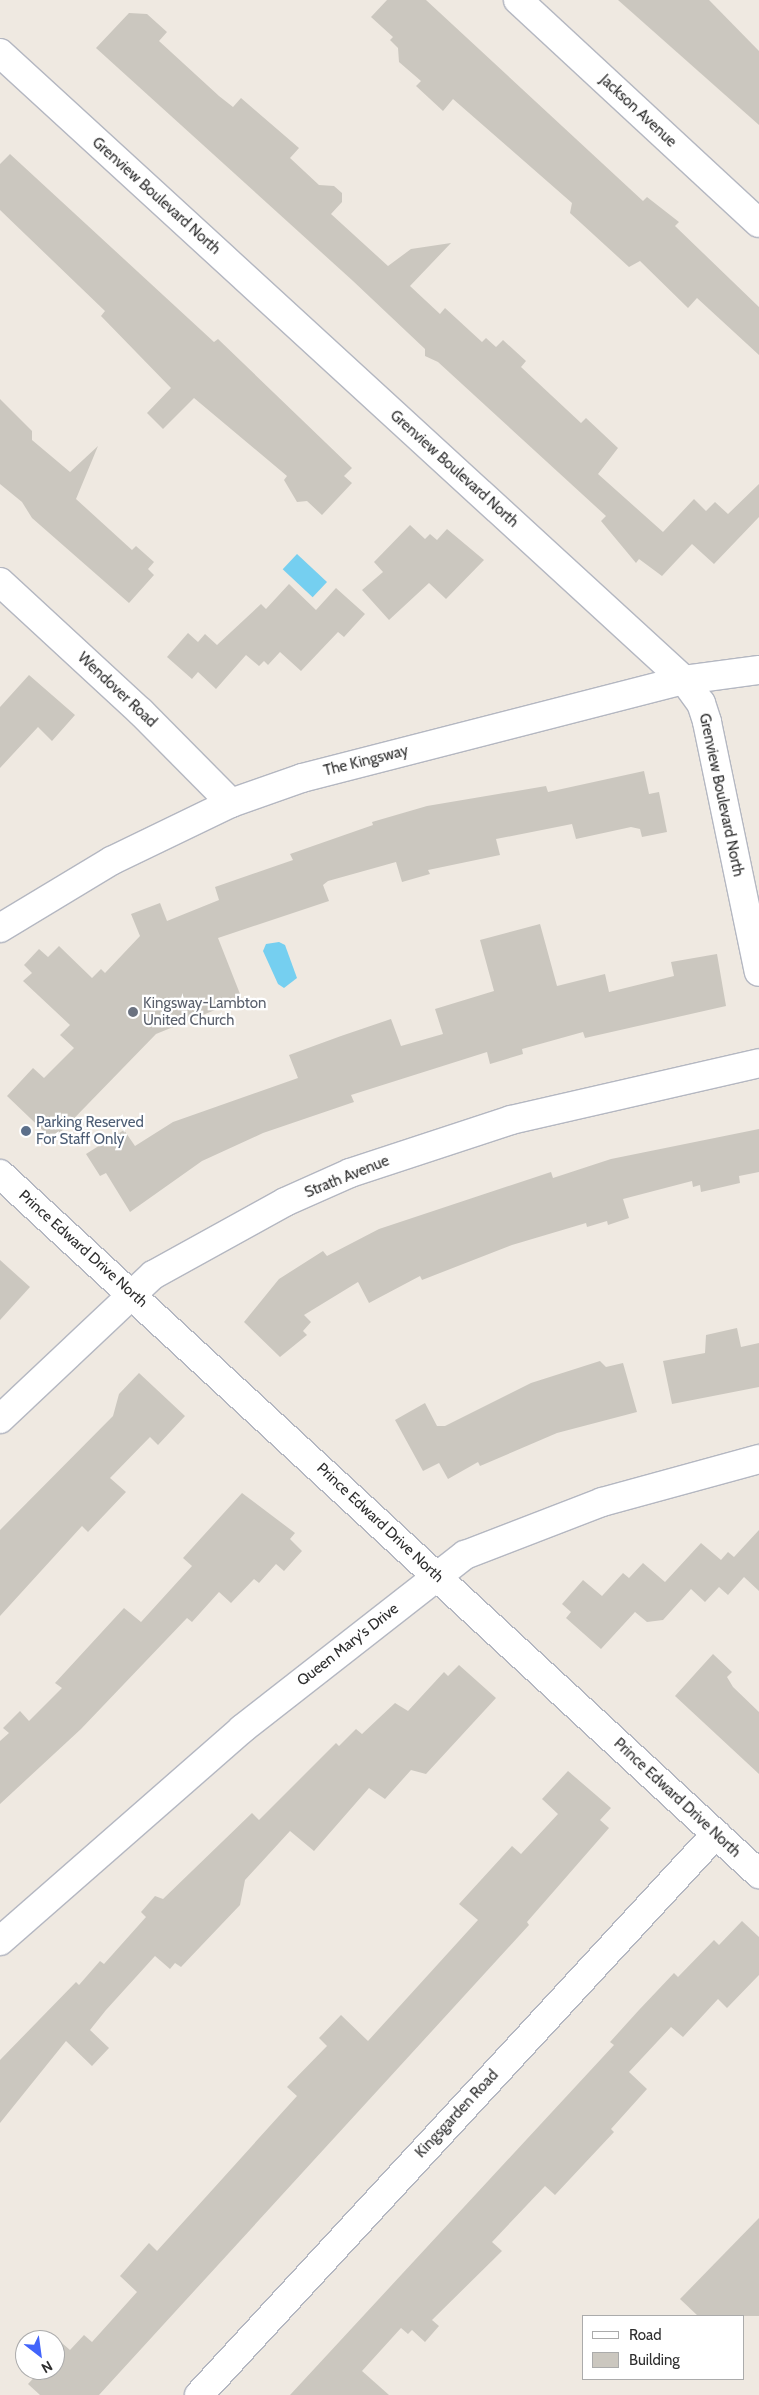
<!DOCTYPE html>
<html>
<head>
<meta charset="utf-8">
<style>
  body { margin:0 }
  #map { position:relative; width:759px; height:2395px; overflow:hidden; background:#efe9e1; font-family:Cabin,sans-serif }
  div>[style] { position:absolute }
  .water>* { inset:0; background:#75cff0; transform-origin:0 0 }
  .building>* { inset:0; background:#cbc7bf }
  .roads { filter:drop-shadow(1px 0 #b4b7c1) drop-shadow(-1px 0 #b4b7c1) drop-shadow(0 1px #b4b7c1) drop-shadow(0 -1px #b4b7c1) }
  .street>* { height:28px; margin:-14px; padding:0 14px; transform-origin:14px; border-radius:14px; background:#fff }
  .secondary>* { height:28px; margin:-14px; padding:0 14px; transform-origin:14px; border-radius:14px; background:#fff }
  .dots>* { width:14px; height:14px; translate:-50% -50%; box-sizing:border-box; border:2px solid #fff; border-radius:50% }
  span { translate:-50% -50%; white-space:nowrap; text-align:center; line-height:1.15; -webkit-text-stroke:4.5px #fff; paint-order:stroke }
  .street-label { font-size:15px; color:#2e2e2e }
  .worship-label { font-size:15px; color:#5b616d }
  .left { translate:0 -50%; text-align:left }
  .service-label { font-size:15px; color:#4e5e75 }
  .legend { position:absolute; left:582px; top:2315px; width:162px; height:65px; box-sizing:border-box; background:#fff; border:1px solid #ababab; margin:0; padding:6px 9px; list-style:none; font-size:15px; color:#2e2e2e }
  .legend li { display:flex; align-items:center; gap:10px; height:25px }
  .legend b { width:25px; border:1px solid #ababab }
  .north { position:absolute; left:15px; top:2330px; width:50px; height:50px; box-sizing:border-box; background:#fff; border:1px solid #ababab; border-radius:50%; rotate:150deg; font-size:14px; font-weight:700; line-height:20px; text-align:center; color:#2e2e2e }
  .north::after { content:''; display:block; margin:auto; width:18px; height:22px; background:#4264fb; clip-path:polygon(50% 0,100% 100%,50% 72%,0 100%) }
</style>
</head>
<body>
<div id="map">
  <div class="water">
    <i style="left:297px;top:554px;width:41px;height:21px;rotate:43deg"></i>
    <i style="clip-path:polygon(279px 942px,285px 945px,297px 978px,284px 988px,278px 984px,263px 951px,266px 944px)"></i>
  </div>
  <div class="building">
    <i style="clip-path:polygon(387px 0,426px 0,643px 201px,647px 197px,679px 222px,675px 226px,759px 307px,759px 355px,697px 298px,688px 308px,640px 261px,629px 267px,570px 213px,572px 203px,453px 99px,443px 111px,416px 86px,421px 81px,399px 62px,398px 48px,390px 40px,393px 37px,371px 17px)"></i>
    <i style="clip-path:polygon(618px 0,709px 0,759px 51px,759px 125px)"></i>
    <i style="clip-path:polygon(129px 13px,147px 14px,167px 32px,159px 41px,219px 96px,233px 107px,241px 98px,299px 148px,290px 158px,319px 185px,334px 186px,342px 193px,342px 202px,331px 214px,388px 266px,411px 249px,451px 243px,410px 286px,440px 314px,445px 308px,482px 342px,486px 338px,496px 347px,503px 340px,526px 361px,521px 367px,581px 423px,586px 418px,618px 448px,598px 474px,663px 532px,694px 499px,706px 511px,715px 502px,728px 514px,759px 484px,759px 517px,714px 564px,692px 544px,662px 576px,639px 559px,636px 563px,601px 521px,606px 516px,438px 362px,425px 356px,425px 349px,353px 281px,96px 48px)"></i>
    <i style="clip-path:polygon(10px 154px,214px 342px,218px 339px,352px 468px,344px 476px,352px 483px,322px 515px,307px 501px,297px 502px,284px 480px,287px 476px,194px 398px,163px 429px,147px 413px,171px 388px,101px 316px,105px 311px,0 210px,0 164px)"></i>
    <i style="clip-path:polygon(0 399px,32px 431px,32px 440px,70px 472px,98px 446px,76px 499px,132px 550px,136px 546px,154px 562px,148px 569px,154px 575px,129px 603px,32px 518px,22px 502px,0 484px)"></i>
    <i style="clip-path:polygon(410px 525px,425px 539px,430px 534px,437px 540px,447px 529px,484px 560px,446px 599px,429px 583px,389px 620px,362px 590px,383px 572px,374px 562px)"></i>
    <i style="clip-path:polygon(289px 584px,316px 610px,336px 588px,365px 614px,344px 637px,338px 632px,301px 671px,280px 652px,268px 665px,264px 661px,259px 666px,246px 655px,216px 689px,198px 672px,192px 679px,167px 657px,188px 633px,198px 642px,205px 634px,217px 645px,261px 604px,266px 609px)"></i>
    <i style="clip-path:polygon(29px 675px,75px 715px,52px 741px,38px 727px,0 768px,0 707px)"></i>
    <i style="clip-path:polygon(644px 771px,649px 794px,659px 792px,667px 832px,642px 837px,640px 829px,631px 827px,576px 839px,572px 824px,496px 839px,500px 855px,428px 870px,430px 874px,402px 882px,396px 862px,328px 881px,323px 885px,329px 901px,218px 938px,242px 999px,156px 1034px,53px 1140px,7px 1096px,33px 1068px,44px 1078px,74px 1048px,60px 1035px,70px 1025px,23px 981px,32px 973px,24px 965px,39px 949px,48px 957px,59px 946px,92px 978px,101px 969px,105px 973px,140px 936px,131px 914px,160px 903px,167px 921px,219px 900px,215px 887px,293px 860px,290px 854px,373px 825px,372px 822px,427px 806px,546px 786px,548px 792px)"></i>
    <i style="clip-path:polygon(540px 924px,557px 986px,605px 974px,609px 992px,674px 976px,671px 962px,717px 954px,726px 1006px,585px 1038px,583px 1032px,522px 1049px,523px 1054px,490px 1064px,487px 1052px,351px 1095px,354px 1102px,263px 1133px,202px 1161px,130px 1212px,106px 1173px,100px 1176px,86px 1154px,124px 1130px,135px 1146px,173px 1122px,298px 1078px,289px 1055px,341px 1036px,391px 1019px,401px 1046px,443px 1034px,435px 1009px,494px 991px,480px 940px)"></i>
    <i style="clip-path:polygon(759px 1129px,759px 1172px,739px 1176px,740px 1183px,701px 1192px,700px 1185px,693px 1187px,692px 1181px,623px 1199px,629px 1218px,608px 1225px,607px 1221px,587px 1227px,586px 1223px,512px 1245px,422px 1280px,420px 1276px,369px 1303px,358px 1282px,304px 1315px,311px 1322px,303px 1331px,307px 1335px,280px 1357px,244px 1322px,279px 1279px,323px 1251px,327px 1256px,379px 1229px,551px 1172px,553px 1178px,611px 1159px)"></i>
    <i style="clip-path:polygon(0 1260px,30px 1287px,0 1320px)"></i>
    <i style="clip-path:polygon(737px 1328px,741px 1347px,759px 1343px,759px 1387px,672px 1404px,663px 1361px,705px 1353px,706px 1335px)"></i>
    <i style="clip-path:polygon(600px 1361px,606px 1367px,623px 1363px,637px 1412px,557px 1433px,480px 1466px,478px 1462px,448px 1479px,439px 1463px,423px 1471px,395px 1420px,425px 1403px,437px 1426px,445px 1426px,531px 1383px)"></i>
    <i style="clip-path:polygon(139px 1373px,185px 1416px,158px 1445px,150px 1437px,110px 1478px,126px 1492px,88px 1532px,82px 1526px,0 1616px,0 1530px,113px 1416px,119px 1394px)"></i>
    <i style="clip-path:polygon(242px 1493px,295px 1533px,290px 1539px,302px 1551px,284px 1571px,276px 1564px,259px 1583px,254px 1579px,231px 1603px,219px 1592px,192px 1622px,187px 1618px,81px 1729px,0 1804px,0 1741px,9px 1733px,3px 1728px,20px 1711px,29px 1721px,62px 1688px,55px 1683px,124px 1608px,141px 1622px,192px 1566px,183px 1558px)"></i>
    <i style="clip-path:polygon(759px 1530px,759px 1591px,744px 1577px,728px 1595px,719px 1587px,705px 1602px,691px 1589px,663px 1620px,647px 1622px,635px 1612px,601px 1649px,566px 1618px,571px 1612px,562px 1604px,583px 1580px,602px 1596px,623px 1573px,629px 1578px,643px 1563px,665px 1582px,701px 1543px,721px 1560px,728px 1552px,734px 1557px)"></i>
    <i style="clip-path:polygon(713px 1654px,732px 1672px,727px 1677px,733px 1687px,759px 1712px,759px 1774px,675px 1696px)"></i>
    <i style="clip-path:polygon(459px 1665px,496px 1698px,426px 1774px,411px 1770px,385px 1799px,369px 1788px,314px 1851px,290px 1831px,245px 1880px,240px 1905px,181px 1967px,175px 1963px,170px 1969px,155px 1956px,106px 2010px,90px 2030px,109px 2048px,92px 2066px,66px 2041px,0 2123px,0 2060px,76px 1982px,79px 1985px,100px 1961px,104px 1964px,146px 1917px,141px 1912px,155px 1896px,163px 1899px,252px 1813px,259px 1820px,336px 1743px,339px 1746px,356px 1729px,362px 1734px,395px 1703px,408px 1711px,444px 1672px,448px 1676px)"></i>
    <i style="clip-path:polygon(568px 1771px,611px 1808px,600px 1820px,609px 1828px,527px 1922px,529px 1925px,99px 2395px,40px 2395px,28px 2384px,41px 2370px,55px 2370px,55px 2337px,70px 2350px,84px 2335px,92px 2342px,137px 2292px,120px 2276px,149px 2243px,157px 2251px,297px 2096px,287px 2087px,327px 2046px,319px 2038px,341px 2015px,368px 2041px,478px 1920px,459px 1904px,512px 1846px,521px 1854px,558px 1814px,542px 1799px)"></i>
    <i style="clip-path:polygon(742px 1921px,759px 1937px,759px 1975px,727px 2008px,718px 1999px,683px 2037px,671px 2027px,629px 2072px,647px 2089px,611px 2129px,614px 2132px,555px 2195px,545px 2186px,492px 2242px,502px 2251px,432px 2320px,439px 2326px,425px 2342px,412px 2330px,408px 2334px,401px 2328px,362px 2371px,389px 2395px,290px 2395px,614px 2045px,610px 2042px,639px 2010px,674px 1973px,678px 1977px,714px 1940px,719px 1945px)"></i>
    <i style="clip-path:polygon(759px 2218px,759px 2316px,698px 2316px,680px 2299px)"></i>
  </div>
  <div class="roads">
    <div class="street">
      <i style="left:518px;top:0;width:328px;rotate:42.8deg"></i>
      <i style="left:0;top:53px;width:928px;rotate:42.51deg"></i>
      <i style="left:684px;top:680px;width:29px;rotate:54deg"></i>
      <i style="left:701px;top:703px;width:20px;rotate:72deg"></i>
      <i style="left:707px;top:722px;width:255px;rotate:78.3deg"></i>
      <i style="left:0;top:582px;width:192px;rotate:42.7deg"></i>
      <i style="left:141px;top:712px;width:128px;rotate:45.3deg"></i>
      <i style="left:0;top:1419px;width:210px;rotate:-43.3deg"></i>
      <i style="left:153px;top:1275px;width:151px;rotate:-28.9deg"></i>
      <i style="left:285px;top:1202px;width:71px;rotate:-24deg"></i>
      <i style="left:350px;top:1173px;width:169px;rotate:-18.2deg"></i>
      <i style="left:511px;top:1120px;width:254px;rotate:-12.9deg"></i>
      <i style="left:0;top:1941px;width:322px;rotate:-41.2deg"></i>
      <i style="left:242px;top:1729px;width:283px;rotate:-38deg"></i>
      <i style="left:465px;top:1555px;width:147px;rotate:-21.1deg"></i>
      <i style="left:602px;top:1502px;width:163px;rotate:-15.3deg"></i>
      <i style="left:199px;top:2395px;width:763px;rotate:-47.34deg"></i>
    </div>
    <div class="secondary">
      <i style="left:0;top:928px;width:130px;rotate:-31.1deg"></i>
      <i style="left:111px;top:861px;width:133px;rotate:-25.8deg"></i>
      <i style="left:231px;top:803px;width:75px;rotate:-19.4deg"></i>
      <i style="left:302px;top:778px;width:394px;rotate:-14.4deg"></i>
      <i style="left:684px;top:680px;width:76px;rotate:-7.6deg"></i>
      <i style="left:0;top:1174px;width:1033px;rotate:42.68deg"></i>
    </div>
  </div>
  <div class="dots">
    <i style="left:133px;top:1012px;background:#6b7280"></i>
    <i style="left:26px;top:1131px;background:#5c6f8a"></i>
  </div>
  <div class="street-label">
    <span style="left:638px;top:111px;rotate:43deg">Jackson Avenue</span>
    <span style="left:156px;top:196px;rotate:42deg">Grenview Boulevard North</span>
    <span style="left:454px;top:469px;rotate:42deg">Grenview Boulevard North</span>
    <span style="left:117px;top:690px;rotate:43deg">Wendover Road</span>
    <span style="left:366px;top:761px;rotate:-14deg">The Kingsway</span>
    <span style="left:721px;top:795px;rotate:78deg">Grenview Boulevard North</span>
    <span style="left:347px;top:1177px;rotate:-22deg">Strath Avenue</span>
    <span style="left:83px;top:1249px;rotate:42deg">Prince Edward Drive North</span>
    <span style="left:380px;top:1523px;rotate:43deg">Prince Edward Drive North</span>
    <span style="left:348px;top:1645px;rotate:-38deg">Queen Mary's Drive</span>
    <span style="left:677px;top:1798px;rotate:43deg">Prince Edward Drive North</span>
    <span style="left:457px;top:2114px;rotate:-47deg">Kingsgarden Road</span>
  </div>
  <div class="worship-label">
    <span class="left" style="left:143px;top:1012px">Kingsway-Lambton<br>United Church</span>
  </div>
  <div class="service-label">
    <span class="left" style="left:36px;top:1131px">Parking Reserved<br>For Staff Only</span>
  </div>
  <ul class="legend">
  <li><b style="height:6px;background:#fff"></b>Road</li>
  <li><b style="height:14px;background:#cbc7bf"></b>Building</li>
  </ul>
  <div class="north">N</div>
</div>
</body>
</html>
